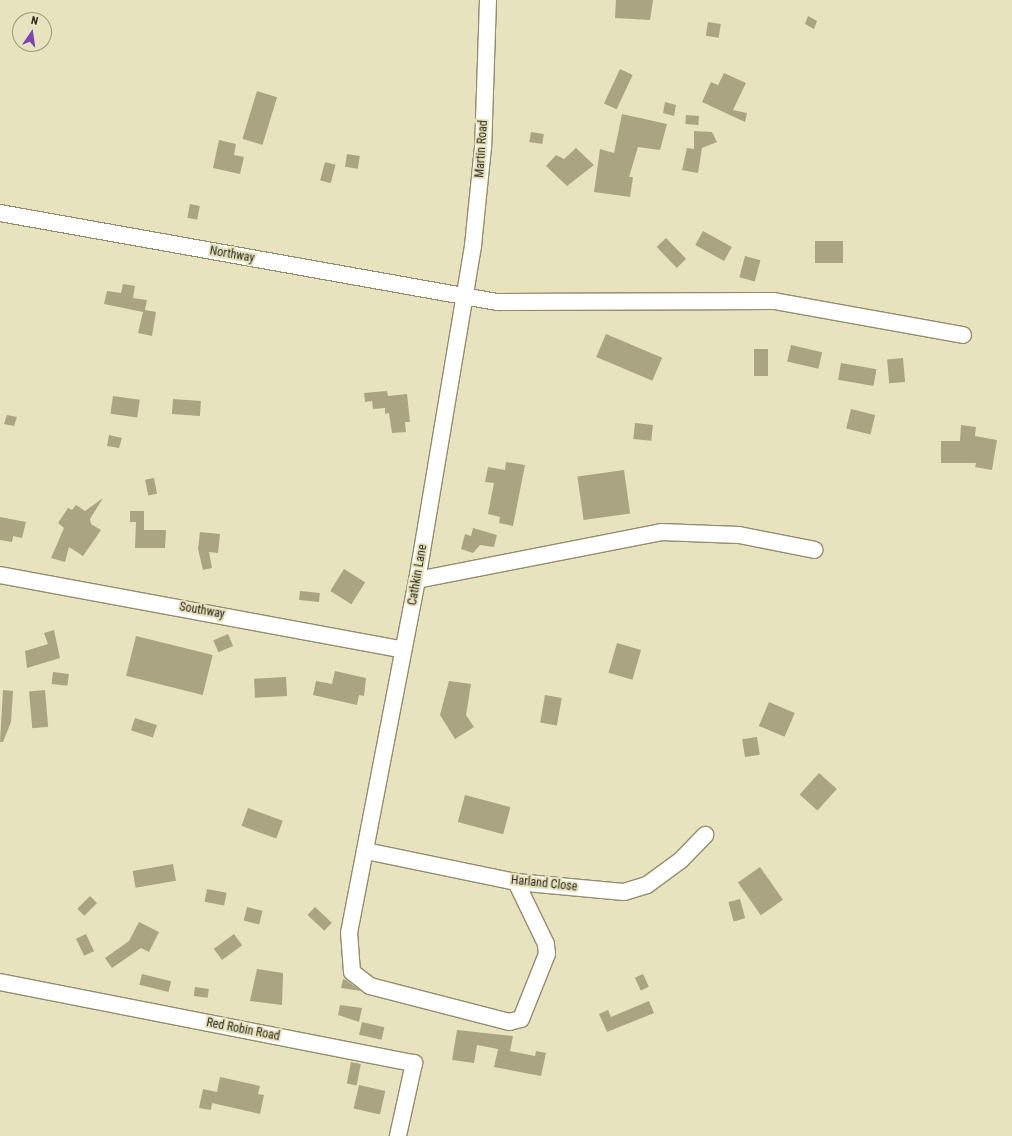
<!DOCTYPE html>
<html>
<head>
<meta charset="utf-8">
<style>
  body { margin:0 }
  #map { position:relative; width:1012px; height:1136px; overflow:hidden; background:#e8e3bf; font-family:"Roboto Condensed",sans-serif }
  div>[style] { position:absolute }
  .building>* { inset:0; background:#aaa482; transform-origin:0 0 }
  .roads { filter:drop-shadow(1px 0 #938d6c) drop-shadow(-1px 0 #938d6c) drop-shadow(0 1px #938d6c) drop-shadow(0 -1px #938d6c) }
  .minor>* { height:16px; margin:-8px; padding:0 8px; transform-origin:8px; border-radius:8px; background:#fff }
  span { translate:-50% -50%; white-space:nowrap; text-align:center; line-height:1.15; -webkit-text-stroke:4px #e8e3bf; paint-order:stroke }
  .street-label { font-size:12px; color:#2a271a }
  .north { position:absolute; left:12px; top:12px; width:40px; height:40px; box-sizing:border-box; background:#e8e3bf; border:1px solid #9c987d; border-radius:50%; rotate:13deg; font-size:11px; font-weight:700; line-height:16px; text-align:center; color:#2a271a }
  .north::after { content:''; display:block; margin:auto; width:14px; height:18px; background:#8042b7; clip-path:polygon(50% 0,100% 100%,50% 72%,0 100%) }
</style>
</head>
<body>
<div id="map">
  <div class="building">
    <i style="clip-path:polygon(616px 0,653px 0,650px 20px,615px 18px)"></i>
    <i style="clip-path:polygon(808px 16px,817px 21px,814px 29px,805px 24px)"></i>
    <i style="left:708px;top:22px;width:13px;height:14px;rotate:9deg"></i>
    <i style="left:620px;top:69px;width:14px;height:38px;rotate:25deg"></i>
    <i style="clip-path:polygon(724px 73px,746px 83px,733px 110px,747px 113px,745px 122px,702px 102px,711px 82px,718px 85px)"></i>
    <i style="left:257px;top:91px;width:21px;height:50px;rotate:17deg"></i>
    <i style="clip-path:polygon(665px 102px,676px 105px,674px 116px,663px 113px)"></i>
    <i style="clip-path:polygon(622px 114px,667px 124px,660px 150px,638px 147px,629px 177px,633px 177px,630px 197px,594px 192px,600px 149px,614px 153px)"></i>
    <i style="left:686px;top:115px;width:13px;height:9px;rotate:4deg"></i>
    <i style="clip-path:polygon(694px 131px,712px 132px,717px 142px,702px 148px,698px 173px,682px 170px,687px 148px,694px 149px)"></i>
    <i style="left:531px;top:132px;width:13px;height:10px;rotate:9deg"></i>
    <i style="clip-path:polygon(219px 140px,236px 144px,234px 155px,244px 157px,240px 174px,213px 168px)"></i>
    <i style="clip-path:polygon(576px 148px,594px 165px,567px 186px,546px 166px,556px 155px,564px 159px)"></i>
    <i style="left:347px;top:154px;width:13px;height:13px;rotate:9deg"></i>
    <i style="left:325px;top:162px;width:11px;height:19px;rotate:15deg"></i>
    <i style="left:190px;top:204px;width:10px;height:14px;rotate:11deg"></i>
    <i style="left:703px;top:231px;width:33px;height:16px;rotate:29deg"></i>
    <i style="left:666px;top:238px;width:29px;height:13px;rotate:46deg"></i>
    <i style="left:815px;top:241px;width:28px;height:22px"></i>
    <i style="left:745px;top:256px;width:16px;height:22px;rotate:15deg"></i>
    <i style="clip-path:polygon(123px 284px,135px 286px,133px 298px,147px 300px,145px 310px,156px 312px,152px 336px,138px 333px,143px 312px,104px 304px,107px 291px,121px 293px)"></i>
    <i style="left:606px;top:334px;width:61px;height:25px;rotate:23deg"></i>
    <i style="left:791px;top:345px;width:32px;height:17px;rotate:13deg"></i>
    <i style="left:754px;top:349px;width:14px;height:27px"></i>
    <i style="left:903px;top:358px;width:24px;height:16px;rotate:85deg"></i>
    <i style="left:841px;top:363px;width:36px;height:17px;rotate:10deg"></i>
    <i style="clip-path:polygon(387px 391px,388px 396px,407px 394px,410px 422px,405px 422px,406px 432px,392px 433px,389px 413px,385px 414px,385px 408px,373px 409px,372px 401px,365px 402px,364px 393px)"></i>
    <i style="left:113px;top:396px;width:27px;height:18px;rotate:8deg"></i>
    <i style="left:173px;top:399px;width:28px;height:15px;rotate:4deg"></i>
    <i style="left:851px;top:409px;width:25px;height:20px;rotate:14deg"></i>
    <i style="clip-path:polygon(7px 415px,17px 417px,14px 426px,4px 424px)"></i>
    <i style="left:635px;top:423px;width:18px;height:16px;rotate:6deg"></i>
    <i style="clip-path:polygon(961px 425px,976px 427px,975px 436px,997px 440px,992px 470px,975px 467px,976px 463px,941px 463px,941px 441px,960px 441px)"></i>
    <i style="clip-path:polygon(109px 435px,122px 438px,119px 448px,107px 446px)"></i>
    <i style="clip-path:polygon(506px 462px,525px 465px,513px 526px,499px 523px,500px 517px,488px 514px,494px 483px,485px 482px,488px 467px,505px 470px)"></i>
    <i style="left:624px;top:470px;width:44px;height:47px;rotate:82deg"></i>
    <i style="left:154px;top:478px;width:16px;height:9px;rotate:79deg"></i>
    <i style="clip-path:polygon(103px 498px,90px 519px,91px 524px,101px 530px,83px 556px,69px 547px,65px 562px,51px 558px,64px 528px,58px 523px,68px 508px,72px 510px,76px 505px,85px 511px)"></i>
    <i style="clip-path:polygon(130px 511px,144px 511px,144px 530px,166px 530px,165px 548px,135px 548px,136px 522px,130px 522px)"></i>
    <i style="clip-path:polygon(0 517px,26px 522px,22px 538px,13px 536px,12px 542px,0 540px)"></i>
    <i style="clip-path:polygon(473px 528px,497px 535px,494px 547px,480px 545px,473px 553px,461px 549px,465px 534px,471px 536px)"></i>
    <i style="clip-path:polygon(200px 532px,220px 534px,218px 553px,209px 552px,212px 568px,203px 570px,198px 549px)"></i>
    <i style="left:344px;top:569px;width:25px;height:26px;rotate:32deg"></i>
    <i style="left:300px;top:591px;width:20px;height:9px;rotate:6deg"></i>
    <i style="clip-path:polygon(54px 630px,60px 658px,27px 668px,25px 651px,48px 644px,44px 633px)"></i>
    <i style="left:228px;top:634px;width:13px;height:16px;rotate:67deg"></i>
    <i style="left:136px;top:636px;width:79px;height:41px;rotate:14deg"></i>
    <i style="left:617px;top:643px;width:25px;height:31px;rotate:16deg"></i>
    <i style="clip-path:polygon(335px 671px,366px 678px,364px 696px,359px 695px,357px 705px,313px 695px,316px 681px,332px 684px)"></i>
    <i style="left:53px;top:672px;width:16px;height:12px;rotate:7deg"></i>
    <i style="left:286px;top:677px;width:19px;height:32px;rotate:87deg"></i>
    <i style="clip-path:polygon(449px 681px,471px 684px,466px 715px,474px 727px,455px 739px,440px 715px)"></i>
    <i style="clip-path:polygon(3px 690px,13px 691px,11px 722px,3px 742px,0 742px)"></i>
    <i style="left:45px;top:690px;width:37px;height:16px;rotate:85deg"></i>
    <i style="left:545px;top:695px;width:17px;height:28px;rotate:10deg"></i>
    <i style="left:769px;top:702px;width:28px;height:26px;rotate:23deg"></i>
    <i style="left:135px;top:718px;width:23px;height:13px;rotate:18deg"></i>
    <i style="left:757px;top:737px;width:18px;height:15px;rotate:81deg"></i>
    <i style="left:819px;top:773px;width:24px;height:29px;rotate:42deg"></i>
    <i style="left:465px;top:795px;width:47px;height:28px;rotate:15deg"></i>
    <i style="left:248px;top:808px;width:37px;height:19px;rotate:20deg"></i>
    <i style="left:173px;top:864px;width:17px;height:41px;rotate:80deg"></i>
    <i style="left:760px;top:867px;width:40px;height:27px;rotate:55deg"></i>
    <i style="left:207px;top:889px;width:20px;height:13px;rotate:11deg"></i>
    <i style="left:90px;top:896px;width:10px;height:18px;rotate:45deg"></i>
    <i style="left:740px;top:899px;width:20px;height:12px;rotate:75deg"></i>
    <i style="left:247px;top:907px;width:16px;height:14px;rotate:14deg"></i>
    <i style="left:315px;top:907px;width:23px;height:11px;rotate:43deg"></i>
    <i style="clip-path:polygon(139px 922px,159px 932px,149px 952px,141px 948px,112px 968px,105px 958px,129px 941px)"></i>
    <i style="left:86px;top:934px;width:19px;height:11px;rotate:65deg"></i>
    <i style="left:234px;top:934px;width:14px;height:25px;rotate:54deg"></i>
    <i style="clip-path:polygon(257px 969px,283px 973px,282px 1005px,250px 1001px)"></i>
    <i style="left:142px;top:974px;width:30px;height:11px;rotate:14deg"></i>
    <i style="left:643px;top:974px;width:14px;height:9px;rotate:65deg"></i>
    <i style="clip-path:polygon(343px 979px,346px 980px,361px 991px,341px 988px)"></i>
    <i style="left:195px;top:987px;width:14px;height:9px;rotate:8deg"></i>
    <i style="clip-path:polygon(649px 1001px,654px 1013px,607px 1032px,599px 1014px,608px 1010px,611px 1017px)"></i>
    <i style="clip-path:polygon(340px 1005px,362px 1008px,359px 1022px,338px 1015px)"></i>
    <i style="left:362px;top:1022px;width:23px;height:13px;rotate:13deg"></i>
    <i style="clip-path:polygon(457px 1030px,513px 1036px,510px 1051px,535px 1056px,536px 1051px,546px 1053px,541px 1076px,494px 1067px,498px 1049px,477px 1045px,474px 1063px,452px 1060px)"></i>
    <i style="left:351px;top:1062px;width:10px;height:22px;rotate:11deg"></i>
    <i style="clip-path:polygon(220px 1077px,260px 1086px,258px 1094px,264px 1095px,260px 1114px,212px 1103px,211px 1110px,199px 1108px,203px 1089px,217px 1092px)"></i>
    <i style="left:359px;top:1085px;width:27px;height:24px;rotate:13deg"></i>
  </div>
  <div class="roads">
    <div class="minor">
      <i style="left:488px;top:0;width:147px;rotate:91.9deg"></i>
      <i style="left:483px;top:147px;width:100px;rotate:95.8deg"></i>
      <i style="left:473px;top:246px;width:339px;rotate:99.5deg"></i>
      <i style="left:417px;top:580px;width:359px;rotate:100.9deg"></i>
      <i style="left:349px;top:932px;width:40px;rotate:85.7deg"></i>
      <i style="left:352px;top:972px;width:23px;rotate:38deg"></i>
      <i style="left:370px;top:986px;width:144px;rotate:14.5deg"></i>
      <i style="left:509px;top:1022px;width:12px;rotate:-14deg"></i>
      <i style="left:521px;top:1019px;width:70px;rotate:-68.2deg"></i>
      <i style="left:547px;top:954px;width:10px;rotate:-96deg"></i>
      <i style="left:546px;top:944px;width:69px;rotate:-115.8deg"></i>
      <i style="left:0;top:213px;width:505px;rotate:10.15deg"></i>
      <i style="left:497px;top:302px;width:277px;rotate:-0.2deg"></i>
      <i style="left:774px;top:301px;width:192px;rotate:10.2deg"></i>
      <i style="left:0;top:575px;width:410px;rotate:10.5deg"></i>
      <i style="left:417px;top:580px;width:249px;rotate:-11.1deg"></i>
      <i style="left:661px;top:532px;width:78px;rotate:2.2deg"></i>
      <i style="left:739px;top:535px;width:77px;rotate:11.2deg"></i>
      <i style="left:366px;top:851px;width:153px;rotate:11.7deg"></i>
      <i style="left:516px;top:882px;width:108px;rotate:5.3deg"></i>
      <i style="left:624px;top:892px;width:24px;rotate:-17deg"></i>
      <i style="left:647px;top:885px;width:42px;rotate:-36.3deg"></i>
      <i style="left:681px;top:860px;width:35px;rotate:-46deg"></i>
      <i style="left:0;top:982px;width:422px;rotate:11.1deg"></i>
      <i style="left:414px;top:1063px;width:75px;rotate:102.4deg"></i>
    </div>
  </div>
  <div class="street-label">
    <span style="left:482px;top:149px;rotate:-86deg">Martin Road</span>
    <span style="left:232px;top:255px;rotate:10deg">Northway</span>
    <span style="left:418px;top:575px;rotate:-80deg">Cathkin Lane</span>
    <span style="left:202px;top:611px;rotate:10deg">Southway</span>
    <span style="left:544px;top:884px;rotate:6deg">Harland Close</span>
    <span style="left:243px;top:1030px;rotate:11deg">Red Robin Road</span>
  </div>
  <div class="north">N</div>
</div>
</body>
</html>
